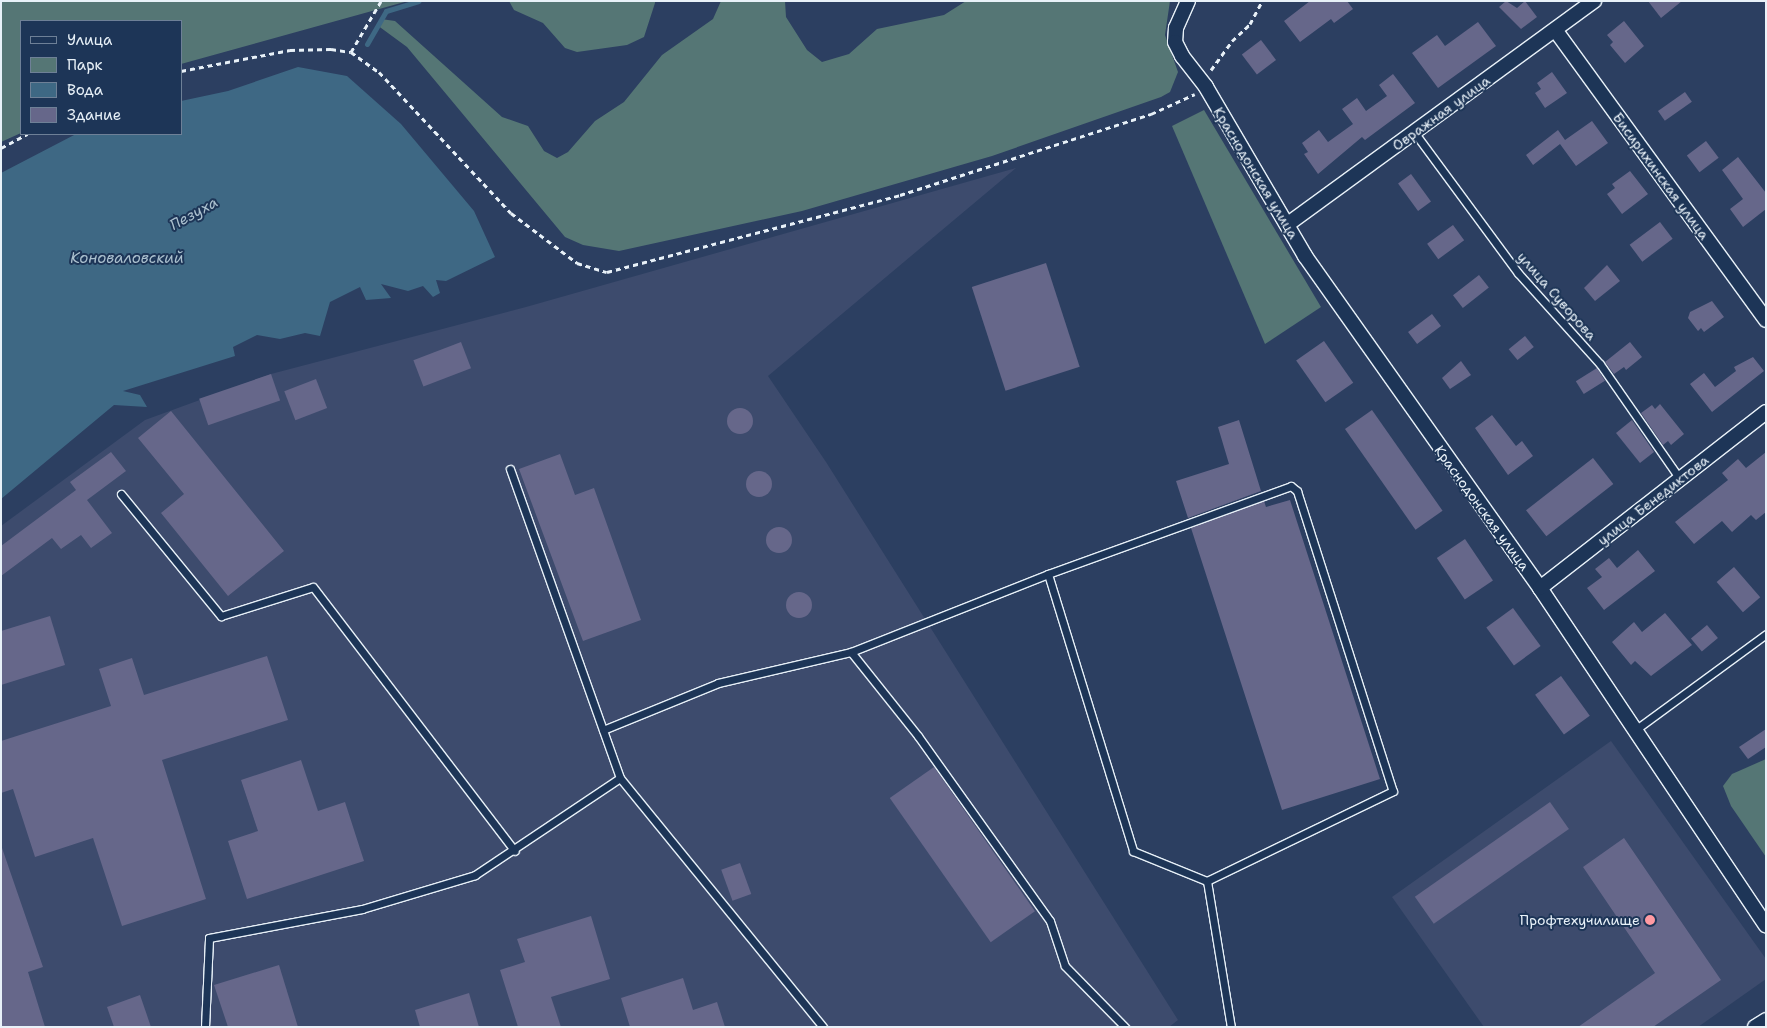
<!DOCTYPE html>
<html>
<head>
<meta charset="utf-8">
<style>
  body { margin:0 }
  #map { position:relative; width:1767px; height:1028px; overflow:hidden; background:#2c3f61; font-family:"Shantell Sans",sans-serif }
  div>[style] { position:absolute }
  .built>* { inset:0; background:#3d4b6d }
  .green>* { inset:0; background:#557675 }
  .water>* { inset:0; background:#3e6884 }
  .stream>* { height:5px; margin:-2.5px; padding:0 2.5px; transform-origin:2.5px; border-radius:2.5px; background:#3e6884 }
  .building>* { inset:0; background:#66678a; transform-origin:0 0 }
  .round { border-radius:50% }
  .path>* { height:3px; margin-top:-1.5px; transform-origin:0; background:repeating-linear-gradient(90deg,#e8f1f8 0 5px,transparent 0 9px) }
  .roads { filter:drop-shadow(1px 0 #e8f1f8) drop-shadow(-1px 0 #e8f1f8) drop-shadow(0 1px #e8f1f8) drop-shadow(0 -1px #e8f1f8) }
  .lane>* { height:7px; margin:-3.5px; padding:0 3.5px; transform-origin:3.5px; border-radius:3.5px; background:#1d3557 }
  .street>* { height:14px; margin:-7px; padding:0 7px; transform-origin:7px; border-radius:7px; background:#1d3557 }
  .dots>* { width:14px; height:14px; translate:-50% -50%; box-sizing:border-box; border:2px solid #1d3557; border-radius:50% }
  span { translate:-50% -50%; white-space:nowrap; text-align:center; line-height:1.15; -webkit-text-stroke:4px #1d3557; paint-order:stroke }
  .street-label { font-size:14px; color:#e8f1f8 }
  .poi-label { font-size:14px; color:#e8f1f8 }
  .right { translate:-100% -50%; text-align:right }
  .water-label { font-size:15px; color:#acc1cf; font-style:italic }
  .frame { position:absolute; inset:0; border:2px solid #e8f1f8; pointer-events:none }
  .legend { position:absolute; left:20px; top:20px; width:162px; height:115px; box-sizing:border-box; background:#1d3557; border:1px solid #6e8097; margin:0; padding:6px 9px; list-style:none; font-size:15px; color:#e8f1f8 }
  .legend li { display:flex; align-items:center; gap:10px; height:25px }
  .legend b { width:25px; border:1px solid #6e8097 }
</style>
</head>
<body>
<div id="map">
  <div class="built">
    <i style="clip-path:polygon(1016px 168px,768px 376px,826px 462px,1178px 1020px,1169px 1027px,1px 1027px,1px 526px,145px 420px,271px 374px,526px 307px)"></i>
    <i style="clip-path:polygon(1611px 741px,1766px 959px,1766px 979px,1698px 1027px,1484px 1027px,1392px 897px)"></i>
  </div>
  <div class="green">
    <i style="clip-path:polygon(1px 1px,408px 1px,181px 64px,181px 21px,21px 21px,21px 133px,1px 142px)"></i>
    <i style="clip-path:polygon(509px 1px,655px 1px,655px 3px,644px 37px,627px 45px,577px 52px,565px 48px,543px 23px,514px 10px)"></i>
    <i style="clip-path:polygon(721px 1px,785px 1px,786px 17px,807px 50px,822px 62px,849px 54px,877px 29px,944px 15px,966px 1px,1170px 1px,1165px 35px,1178px 72px,1170px 92px,1161px 97px,992px 156px,802px 211px,619px 251px,583px 245px,565px 237px,407px 47px,377px 25px,381px 19px,395px 21px,502px 117px,528px 126px,544px 151px,557px 158px,568px 152px,595px 121px,624px 102px,662px 55px,713px 19px)"></i>
    <i style="clip-path:polygon(1204px 110px,1321px 307px,1265px 344px,1172px 126px)"></i>
    <i style="clip-path:polygon(1766px 759px,1766px 857px,1731px 806px,1723px 786px,1732px 774px)"></i>
  </div>
  <div class="water">
    <i style="clip-path:polygon(298px 67px,347px 76px,401px 124px,474px 211px,495px 257px,446px 281px,436px 280px,440px 293px,433px 297px,423px 286px,408px 291px,381px 284px,391px 298px,366px 300px,360px 287px,330px 302px,320px 336px,305px 333px,280px 339px,257px 335px,233px 347px,235px 356px,123px 391px,140px 395px,147px 407px,114px 405px,1px 499px,1px 173px,76px 134px,181px 134px,181px 101px,228px 91px)"></i>
  </div>
  <div class="stream">
    <i style="left:367px;top:44px;width:38px;rotate:-60deg"></i>
    <i style="left:386px;top:11px;width:34px;rotate:-17deg"></i>
  </div>
  <div class="building">
    <i style="clip-path:polygon(1310px 1px,1347px 1px,1353px 9px,1334px 23px,1331px 19px,1300px 42px,1284px 21px)"></i>
    <i style="clip-path:polygon(1506px 1px,1517px 8px,1525px 1px,1537px 17px,1521px 29px,1499px 7px)"></i>
    <i style="clip-path:polygon(1648px 1px,1682px 1px,1661px 18px)"></i>
    <i style="clip-path:polygon(1624px 21px,1644px 46px,1625px 63px,1610px 45px,1613px 42px,1607px 35px)"></i>
    <i style="clip-path:polygon(1478px 22px,1496px 46px,1438px 88px,1412px 53px,1437px 35px,1445px 46px)"></i>
    <i style="left:1261px;top:40px;width:25px;height:24px;rotate:53deg"></i>
    <i style="clip-path:polygon(1552px 72px,1567px 93px,1545px 108px,1535px 93px,1541px 89px,1537px 83px)"></i>
    <i style="clip-path:polygon(1393px 74px,1415px 103px,1365px 140px,1362px 137px,1318px 174px,1304px 154px,1308px 152px,1302px 143px,1319px 130px,1328px 142px,1353px 124px,1342px 109px,1357px 98px,1366px 111px,1387px 96px,1379px 85px)"></i>
    <i style="left:1685px;top:92px;width:12px;height:33px;rotate:55deg"></i>
    <i style="clip-path:polygon(1592px 121px,1608px 143px,1576px 166px,1560px 144px,1533px 165px,1526px 155px,1558px 130px,1565px 140px)"></i>
    <i style="left:1706px;top:141px;width:21px;height:24px;rotate:53deg"></i>
    <i style="clip-path:polygon(1738px 157px,1766px 193px,1766px 209px,1743px 227px,1730px 209px,1743px 199px,1722px 170px)"></i>
    <i style="clip-path:polygon(1630px 171px,1648px 194px,1622px 214px,1607px 194px,1615px 188px,1612px 184px)"></i>
    <i style="left:1411px;top:174px;width:34px;height:16px;rotate:54deg"></i>
    <i style="left:1660px;top:222px;width:21px;height:38px;rotate:53deg"></i>
    <i style="left:1453px;top:225px;width:19px;height:32px;rotate:54deg"></i>
    <i style="left:1046px;top:263px;width:109px;height:78px;rotate:72deg"></i>
    <i style="clip-path:polygon(1607px 265px,1620px 281px,1595px 301px,1584px 288px)"></i>
    <i style="left:1479px;top:275px;width:16px;height:33px;rotate:52deg"></i>
    <i style="clip-path:polygon(1712px 301px,1724px 317px,1704px 332px,1701px 328px,1698px 331px,1688px 318px,1690px 312px)"></i>
    <i style="left:1432px;top:314px;width:15px;height:30px;rotate:53deg"></i>
    <i style="left:1525px;top:336px;width:14px;height:21px;rotate:51deg"></i>
    <i style="left:1324px;top:341px;width:51px;height:34px;rotate:55deg"></i>
    <i style="left:461px;top:342px;width:28px;height:51px;rotate:69deg"></i>
    <i style="clip-path:polygon(1630px 342px,1642px 357px,1626px 370px,1624px 367px,1614px 374px,1605px 362px)"></i>
    <i style="clip-path:polygon(1753px 357px,1764px 371px,1712px 412px,1690px 384px,1704px 373px,1715px 387px,1736px 371px,1734px 367px)"></i>
    <i style="clip-path:polygon(1461px 361px,1471px 375px,1450px 389px,1442px 378px)"></i>
    <i style="left:1597px;top:368px;width:15px;height:25px;rotate:58deg"></i>
    <i style="left:271px;top:374px;width:28px;height:76px;rotate:71deg"></i>
    <i style="left:316px;top:379px;width:31px;height:34px;rotate:69deg"></i>
    <i style="clip-path:polygon(1660px 404px,1684px 434px,1671px 445px,1668px 441px,1663px 445px,1641px 413px,1652px 405px,1655px 409px)"></i>
    <i class="round" style="left:727px;top:408px;width:26px;height:26px"></i>
    <i style="left:1372px;top:410px;width:123px;height:33px;rotate:55deg"></i>
    <i style="clip-path:polygon(171px 411px,284px 551px,228px 596px,161px 513px,184px 494px,138px 438px)"></i>
    <i style="clip-path:polygon(1492px 415px,1516px 446px,1522px 441px,1533px 456px,1508px 475px,1475px 428px)"></i>
    <i style="clip-path:polygon(1239px 420px,1261px 491px,1188px 518px,1176px 481px,1229px 464px,1218px 427px)"></i>
    <i style="clip-path:polygon(1632px 420px,1654px 452px,1640px 463px,1616px 433px)"></i>
    <i style="clip-path:polygon(111px 452px,126px 471px,87px 500px,112px 533px,91px 548px,81px 535px,61px 549px,52px 538px,1px 576px,1px 546px,76px 490px,70px 482px)"></i>
    <i style="clip-path:polygon(1766px 452px,1766px 512px,1756px 520px,1751px 515px,1732px 532px,1722px 521px,1694px 544px,1675px 522px,1728px 480px,1722px 473px,1738px 459px,1746px 468px)"></i>
    <i style="clip-path:polygon(560px 454px,575px 495px,594px 488px,641px 620px,583px 641px,519px 469px)"></i>
    <i style="left:1593px;top:458px;width:33px;height:85px;rotate:52deg"></i>
    <i class="round" style="left:746px;top:471px;width:26px;height:26px"></i>
    <i style="clip-path:polygon(1290px 500px,1380px 779px,1282px 810px,1191px 528px,1264px 501px,1266px 507px)"></i>
    <i class="round" style="left:766px;top:527px;width:26px;height:26px"></i>
    <i style="left:1465px;top:539px;width:50px;height:34px;rotate:56deg"></i>
    <i style="clip-path:polygon(1638px 550px,1655px 571px,1604px 610px,1587px 588px,1602px 577px,1595px 569px,1609px 558px,1617px 568px)"></i>
    <i style="left:1734px;top:567px;width:40px;height:23px;rotate:49deg"></i>
    <i class="round" style="left:786px;top:592px;width:26px;height:26px"></i>
    <i style="left:1513px;top:608px;width:47px;height:33px;rotate:54deg"></i>
    <i style="clip-path:polygon(1665px 613px,1692px 645px,1651px 676px,1635px 661px,1631px 665px,1612px 642px,1634px 622px,1642px 632px)"></i>
    <i style="clip-path:polygon(50px 616px,65px 665px,1px 685px,1px 631px)"></i>
    <i style="left:1707px;top:625px;width:17px;height:21px;rotate:50deg"></i>
    <i style="clip-path:polygon(267px 656px,288px 720px,162px 760px,206px 899px,122px 926px,93px 838px,35px 857px,13px 789px,1px 793px,1px 741px,111px 706px,99px 669px,132px 658px,144px 695px)"></i>
    <i style="left:1561px;top:676px;width:49px;height:32px;rotate:54deg"></i>
    <i style="clip-path:polygon(1766px 729px,1766px 747px,1748px 759px,1739px 747px)"></i>
    <i style="clip-path:polygon(301px 760px,318px 811px,345px 802px,364px 861px,247px 899px,228px 841px,258px 831px,241px 780px)"></i>
    <i style="left:934px;top:767px;width:176px;height:54px;rotate:55deg"></i>
    <i style="left:1550px;top:802px;width:33px;height:165px;rotate:55deg"></i>
    <i style="clip-path:polygon(1624px 838px,1721px 980px,1653px 1027px,1578px 1027px,1655px 973px,1583px 867px)"></i>
    <i style="clip-path:polygon(1px 845px,43px 967px,28px 972px,45px 1027px,1px 1027px)"></i>
    <i style="left:740px;top:863px;width:33px;height:20px;rotate:70deg"></i>
    <i style="clip-path:polygon(591px 916px,610px 979px,551px 997px,561px 1027px,518px 1027px,500px 970px,525px 962px,517px 939px)"></i>
    <i style="clip-path:polygon(279px 965px,298px 1027px,228px 1027px,214px 985px)"></i>
    <i style="clip-path:polygon(683px 978px,693px 1010px,717px 1002px,725px 1027px,630px 1027px,621px 998px)"></i>
    <i style="clip-path:polygon(469px 993px,479px 1027px,420px 1027px,415px 1010px)"></i>
    <i style="clip-path:polygon(140px 995px,151px 1027px,114px 1027px,107px 1007px)"></i>
  </div>
  <div class="path">
    <i style="left:351px;top:52px;width:59px;rotate:-59.5deg"></i>
    <i style="left:1211px;top:70px;width:36px;rotate:-54deg"></i>
    <i style="left:1232px;top:41px;width:25px;rotate:-43deg"></i>
    <i style="left:1250px;top:24px;width:26px;rotate:-62deg"></i>
    <i style="left:181px;top:71px;width:111px;rotate:-10.9deg"></i>
    <i style="left:290px;top:50px;width:41px;rotate:-1.4deg"></i>
    <i style="left:331px;top:49px;width:20px;rotate:9deg"></i>
    <i style="left:351px;top:52px;width:34px;rotate:36deg"></i>
    <i style="left:379px;top:72px;width:193px;rotate:46.9deg"></i>
    <i style="left:511px;top:213px;width:83px;rotate:37.1deg"></i>
    <i style="left:577px;top:263px;width:31px;rotate:17deg"></i>
    <i style="left:607px;top:272px;width:303px;rotate:-14.7deg"></i>
    <i style="left:900px;top:195px;width:264px;rotate:-17.9deg"></i>
    <i style="left:1151px;top:114px;width:48px;rotate:-24.4deg"></i>
    <i style="left:1px;top:148px;width:30px;rotate:-28deg"></i>
  </div>
  <div class="roads">
    <div class="lane">
      <i style="left:1414px;top:132px;width:175px;rotate:53.6deg"></i>
      <i style="left:1518px;top:273px;width:122px;rotate:48deg"></i>
      <i style="left:1600px;top:364px;width:140px;rotate:55.2deg"></i>
      <i style="left:510px;top:469px;width:328px;rotate:70.4deg"></i>
      <i style="left:121px;top:494px;width:158px;rotate:50.7deg"></i>
      <i style="left:221px;top:616px;width:96px;rotate:-17.5deg"></i>
      <i style="left:313px;top:587px;width:332px;rotate:52.6deg"></i>
      <i style="left:1048px;top:574px;width:290px;rotate:72.9deg"></i>
      <i style="left:1133px;top:851px;width:80px;rotate:22.1deg"></i>
      <i style="left:1207px;top:881px;width:148px;rotate:80.7deg"></i>
      <i style="left:851px;top:652px;width:107px;rotate:51.4deg"></i>
      <i style="left:918px;top:736px;width:227px;rotate:54.5deg"></i>
      <i style="left:1050px;top:921px;width:47px;rotate:71.6deg"></i>
      <i style="left:1065px;top:966px;width:86px;rotate:45.5deg"></i>
      <i style="left:603px;top:730px;width:124px;rotate:-22.2deg"></i>
      <i style="left:718px;top:683px;width:137px;rotate:-13.1deg"></i>
      <i style="left:851px;top:652px;width:212px;rotate:-21.6deg"></i>
      <i style="left:1048px;top:574px;width:258px;rotate:-19.9deg"></i>
      <i style="left:1291px;top:486px;width:8px;rotate:40deg"></i>
      <i style="left:1297px;top:491px;width:315px;rotate:72.3deg"></i>
      <i style="left:1393px;top:791px;width:207px;rotate:154.2deg"></i>
      <i style="left:1635px;top:730px;width:162px;rotate:-36.2deg"></i>
      <i style="left:205px;top:1027px;width:89px;rotate:-87.4deg"></i>
      <i style="left:209px;top:938px;width:156px;rotate:-10.7deg"></i>
      <i style="left:362px;top:909px;width:118px;rotate:-16.7deg"></i>
      <i style="left:475px;top:875px;width:174px;rotate:-33.8deg"></i>
      <i style="left:620px;top:778px;width:321px;rotate:50.8deg"></i>
    </div>
    <div class="street">
      <i style="left:1188px;top:1px;width:30px;rotate:114deg"></i>
      <i style="left:1176px;top:28px;width:14px;rotate:94deg"></i>
      <i style="left:1175px;top:42px;width:16px;rotate:63deg"></i>
      <i style="left:1182px;top:56px;width:39px;rotate:52deg"></i>
      <i style="left:1206px;top:87px;width:196px;rotate:59.6deg"></i>
      <i style="left:1305px;top:256px;width:407px;rotate:54.7deg"></i>
      <i style="left:1540px;top:588px;width:406px;rotate:56.2deg"></i>
      <i style="left:1556px;top:31px;width:357px;rotate:54deg"></i>
      <i style="left:1288px;top:224px;width:379px;rotate:-36.1deg"></i>
      <i style="left:1540px;top:588px;width:286px;rotate:-37.9deg"></i>
      <i style="left:1755px;top:1027px;width:13px;rotate:-32deg"></i>
    </div>
  </div>
  <div class="dots">
    <i style="left:1650px;top:920px;background:#ff9aa2"></i>
  </div>
  <div class="street-label">
    <span style="left:1441px;top:113px;rotate:-36deg">Овражная улица</span>
    <span style="left:1256px;top:173px;rotate:59deg">Краснодонская улица</span>
    <span style="left:1661px;top:176px;rotate:54deg">Бисирихинская улица</span>
    <span style="left:1557px;top:296px;rotate:49deg">улица Суворова</span>
    <span style="left:1653px;top:500px;rotate:-38deg">улица Бенедиктова</span>
    <span style="left:1482px;top:508px;rotate:54deg">Краснодонская улица</span>
  </div>
  <div class="poi-label">
    <span class="right" style="left:1640px;top:920px">Профтехучилище</span>
  </div>
  <div class="water-label">
    <span style="left:194px;top:214px;rotate:-29deg">Пезуха</span>
    <span style="left:127px;top:259px">Коноваловский</span>
  </div>
  <div class="frame"></div>
  <ul class="legend">
  <li><b style="height:6px;background:#1d3557"></b>Улица</li>
  <li><b style="height:14px;background:#557675"></b>Парк</li>
  <li><b style="height:14px;background:#3e6884"></b>Вода</li>
  <li><b style="height:14px;background:#66678a"></b>Здание</li>
  </ul>
</div>
</body>
</html>
